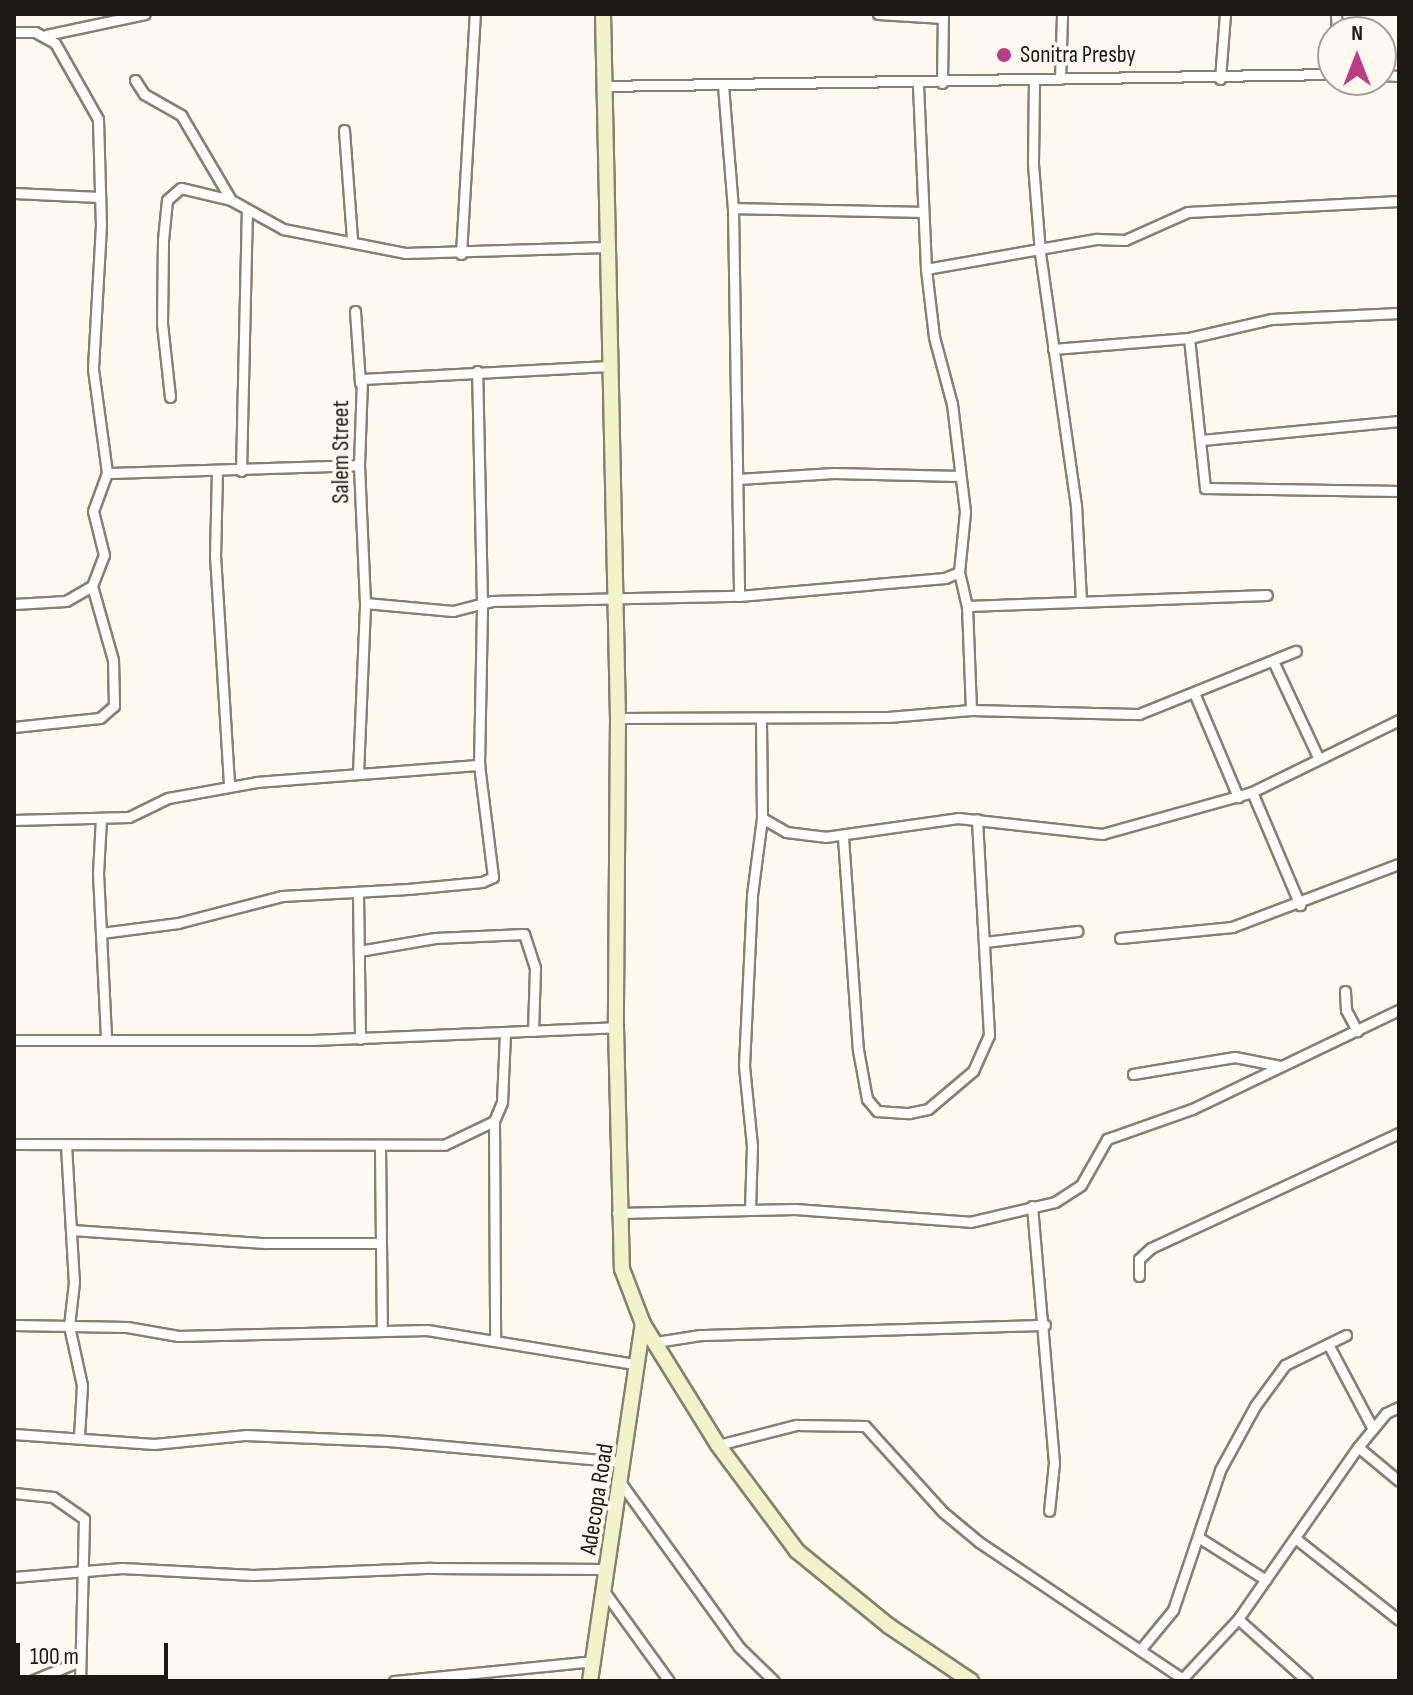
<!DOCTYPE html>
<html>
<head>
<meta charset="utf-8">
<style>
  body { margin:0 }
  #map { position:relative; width:1413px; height:1695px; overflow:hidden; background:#fef9ee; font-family:"Sofia Sans Condensed",sans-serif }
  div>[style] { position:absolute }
  .roads { filter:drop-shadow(2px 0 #87806f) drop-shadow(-2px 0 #87806f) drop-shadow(0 2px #87806f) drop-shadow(0 -2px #87806f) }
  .street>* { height:9px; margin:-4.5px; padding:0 4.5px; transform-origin:4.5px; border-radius:4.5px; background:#fff }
  .secondary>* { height:14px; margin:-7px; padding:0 7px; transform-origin:7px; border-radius:7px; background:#f3f2ca }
  .dots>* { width:22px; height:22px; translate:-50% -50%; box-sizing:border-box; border:4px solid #fef9ee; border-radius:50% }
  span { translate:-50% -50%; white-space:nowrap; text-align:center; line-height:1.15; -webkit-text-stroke:8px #fef9ee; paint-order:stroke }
  .poi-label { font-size:24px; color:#1c1912 }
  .left { translate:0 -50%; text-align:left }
  .street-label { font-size:24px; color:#1c1912 }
  .frame { position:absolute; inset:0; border:16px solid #1c1912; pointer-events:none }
  .north { position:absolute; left:1317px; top:16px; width:80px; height:80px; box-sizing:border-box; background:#fef9ee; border:2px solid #a49f96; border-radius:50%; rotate:0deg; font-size:22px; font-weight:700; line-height:32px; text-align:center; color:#1c1912 }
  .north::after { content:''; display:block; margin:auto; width:28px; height:36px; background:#be3c85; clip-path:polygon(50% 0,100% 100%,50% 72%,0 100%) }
  .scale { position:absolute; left:16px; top:1643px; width:152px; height:36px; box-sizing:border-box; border:4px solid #1c1912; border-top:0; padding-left:10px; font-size:24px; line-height:28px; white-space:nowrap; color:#1c1912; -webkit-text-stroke:6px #fef9ee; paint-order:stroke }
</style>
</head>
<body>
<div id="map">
  <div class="roads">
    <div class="street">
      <i style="left:878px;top:14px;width:65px;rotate:3.5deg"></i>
      <i style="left:1336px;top:14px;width:18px;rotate:87deg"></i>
      <i style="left:14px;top:32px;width:21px"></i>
      <i style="left:35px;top:32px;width:23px;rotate:29deg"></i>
      <i style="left:55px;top:43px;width:87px;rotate:60.5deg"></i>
      <i style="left:98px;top:119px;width:106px;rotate:88.4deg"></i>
      <i style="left:101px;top:225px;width:144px;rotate:93.2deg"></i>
      <i style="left:93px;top:369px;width:105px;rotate:82.3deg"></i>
      <i style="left:46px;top:35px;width:101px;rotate:-12deg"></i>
      <i style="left:1381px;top:75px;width:18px;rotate:3deg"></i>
      <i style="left:1060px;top:79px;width:65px;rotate:-88.2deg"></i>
      <i style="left:1220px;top:79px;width:65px;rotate:-85.6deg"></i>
      <i style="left:135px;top:80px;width:17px;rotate:57deg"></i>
      <i style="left:144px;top:94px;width:43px;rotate:29.6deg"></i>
      <i style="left:181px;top:115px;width:99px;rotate:59.5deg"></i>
      <i style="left:1034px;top:80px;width:84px;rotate:90.7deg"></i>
      <i style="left:1033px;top:164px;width:89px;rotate:85.5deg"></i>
      <i style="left:1040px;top:253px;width:255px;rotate:81.9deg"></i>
      <i style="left:1076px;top:505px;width:96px;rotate:87deg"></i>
      <i style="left:942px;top:83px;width:69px;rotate:-89.2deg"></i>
      <i style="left:723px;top:85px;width:123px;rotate:85.4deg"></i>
      <i style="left:733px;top:208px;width:388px;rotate:89.1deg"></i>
      <i style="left:918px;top:85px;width:184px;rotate:87.5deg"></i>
      <i style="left:926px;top:269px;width:68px;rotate:83.3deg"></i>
      <i style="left:934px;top:337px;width:69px;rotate:75deg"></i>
      <i style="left:952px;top:404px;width:109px;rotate:83.1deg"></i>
      <i style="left:965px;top:512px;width:60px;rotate:95.7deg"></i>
      <i style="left:959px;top:572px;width:35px;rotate:77deg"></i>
      <i style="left:967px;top:606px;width:104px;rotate:87.8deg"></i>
      <i style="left:603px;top:86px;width:730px;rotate:-0.94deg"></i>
      <i style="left:344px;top:130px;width:110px;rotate:85.8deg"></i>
      <i style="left:14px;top:193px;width:85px;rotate:2.7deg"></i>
      <i style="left:733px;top:208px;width:189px;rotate:1.2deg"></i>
      <i style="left:461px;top:254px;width:240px;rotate:-86.7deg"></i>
      <i style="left:926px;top:269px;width:174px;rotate:-10deg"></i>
      <i style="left:1097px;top:239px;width:28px;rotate:2deg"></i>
      <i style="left:1125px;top:240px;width:69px;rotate:-24deg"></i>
      <i style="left:1188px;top:212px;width:211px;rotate:-3deg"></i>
      <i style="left:355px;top:311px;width:72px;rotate:86deg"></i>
      <i style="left:1189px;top:338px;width:151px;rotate:83.9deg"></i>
      <i style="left:1205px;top:488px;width:194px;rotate:0.9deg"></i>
      <i style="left:1053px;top:349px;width:136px;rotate:-4.6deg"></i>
      <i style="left:1189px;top:338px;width:84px;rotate:-13deg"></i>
      <i style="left:1271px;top:319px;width:128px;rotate:-2.7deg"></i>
      <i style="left:170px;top:397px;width:74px;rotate:-96.2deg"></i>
      <i style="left:162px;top:323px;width:83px;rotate:-89.3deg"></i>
      <i style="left:163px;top:240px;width:40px;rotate:-84.3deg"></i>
      <i style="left:167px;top:200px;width:18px;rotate:-41deg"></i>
      <i style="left:181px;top:188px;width:51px;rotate:13.5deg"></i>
      <i style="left:231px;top:200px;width:60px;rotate:29.1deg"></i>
      <i style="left:283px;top:229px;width:124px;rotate:11.1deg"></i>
      <i style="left:405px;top:253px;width:201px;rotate:-1.7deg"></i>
      <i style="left:1202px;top:440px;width:198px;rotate:-5.5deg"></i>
      <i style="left:217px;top:470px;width:85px;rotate:91.3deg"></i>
      <i style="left:215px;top:555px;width:231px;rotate:86.5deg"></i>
      <i style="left:241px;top:471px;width:258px;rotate:-88.7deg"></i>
      <i style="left:738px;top:479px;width:96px;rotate:-3.6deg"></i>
      <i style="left:834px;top:473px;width:125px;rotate:1.4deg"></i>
      <i style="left:365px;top:603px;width:88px;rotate:5.2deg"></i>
      <i style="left:453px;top:611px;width:40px;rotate:-14.4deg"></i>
      <i style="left:492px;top:601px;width:247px;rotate:-1.2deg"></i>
      <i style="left:739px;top:596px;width:207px;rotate:-5deg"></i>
      <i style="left:945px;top:578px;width:15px;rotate:-23deg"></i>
      <i style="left:14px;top:604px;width:52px;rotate:-3.3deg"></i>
      <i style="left:66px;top:601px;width:30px;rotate:-30deg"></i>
      <i style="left:92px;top:586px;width:33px;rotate:-69deg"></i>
      <i style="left:104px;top:555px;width:45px;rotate:-104deg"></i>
      <i style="left:93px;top:511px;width:40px;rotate:-69.8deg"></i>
      <i style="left:107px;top:473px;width:252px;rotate:-1.8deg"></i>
      <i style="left:967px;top:606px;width:300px;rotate:-2.1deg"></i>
      <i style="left:1273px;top:661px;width:108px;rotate:64.9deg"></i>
      <i style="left:1195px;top:695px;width:111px;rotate:67.1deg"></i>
      <i style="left:618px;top:718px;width:270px;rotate:-0.2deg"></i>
      <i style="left:888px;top:717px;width:83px;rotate:-4.8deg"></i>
      <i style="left:971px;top:710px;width:168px;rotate:1.4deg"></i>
      <i style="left:1139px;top:714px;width:169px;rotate:-21.9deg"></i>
      <i style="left:14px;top:727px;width:86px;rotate:-6deg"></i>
      <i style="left:100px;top:718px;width:18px;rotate:-41deg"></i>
      <i style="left:114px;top:706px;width:46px;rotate:-91.2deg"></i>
      <i style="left:113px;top:660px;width:77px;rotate:-105.8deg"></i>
      <i style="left:358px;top:773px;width:170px;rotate:-87.6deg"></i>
      <i style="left:365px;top:603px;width:138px;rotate:-92.5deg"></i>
      <i style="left:359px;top:465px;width:86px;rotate:-88deg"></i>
      <i style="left:362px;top:379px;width:247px;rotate:-3deg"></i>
      <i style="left:1252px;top:792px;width:123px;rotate:67deg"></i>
      <i style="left:101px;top:818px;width:55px;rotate:93.1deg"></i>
      <i style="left:98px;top:873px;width:164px;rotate:87.2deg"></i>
      <i style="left:762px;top:818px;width:28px;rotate:30deg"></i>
      <i style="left:786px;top:832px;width:39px;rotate:7deg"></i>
      <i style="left:825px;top:837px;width:134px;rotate:-8.1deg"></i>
      <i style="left:958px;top:818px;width:145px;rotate:6.3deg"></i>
      <i style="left:1102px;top:834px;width:156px;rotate:-15.6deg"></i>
      <i style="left:1252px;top:792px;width:164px;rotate:-26.1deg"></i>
      <i style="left:14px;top:820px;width:115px;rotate:-1.5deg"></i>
      <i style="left:129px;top:817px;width:43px;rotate:-26deg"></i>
      <i style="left:168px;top:798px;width:90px;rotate:-10.2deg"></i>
      <i style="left:257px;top:782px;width:223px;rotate:-4.4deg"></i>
      <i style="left:843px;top:837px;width:214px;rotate:86deg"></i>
      <i style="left:858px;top:1050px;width:50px;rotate:79.6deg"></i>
      <i style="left:867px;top:1099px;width:16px;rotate:50deg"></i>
      <i style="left:877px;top:1111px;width:32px;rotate:4deg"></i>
      <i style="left:909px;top:1113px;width:19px;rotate:-12deg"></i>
      <i style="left:928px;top:1109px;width:59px;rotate:-40.2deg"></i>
      <i style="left:973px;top:1071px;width:39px;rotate:-66deg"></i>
      <i style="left:989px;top:1035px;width:216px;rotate:-93.2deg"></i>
      <i style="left:358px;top:893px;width:146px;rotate:89.2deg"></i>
      <i style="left:101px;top:933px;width:78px;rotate:-7.4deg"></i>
      <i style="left:178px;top:923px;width:107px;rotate:-14.6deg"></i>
      <i style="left:282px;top:896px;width:126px;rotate:-3.2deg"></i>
      <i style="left:408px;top:889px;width:74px;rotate:-5.4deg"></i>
      <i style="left:482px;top:882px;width:12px;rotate:-24deg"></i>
      <i style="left:493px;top:877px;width:113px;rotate:-97.1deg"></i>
      <i style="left:479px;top:765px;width:162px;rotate:-88.9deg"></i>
      <i style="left:482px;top:603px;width:232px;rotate:-91.2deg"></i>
      <i style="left:1120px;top:938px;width:113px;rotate:-5.6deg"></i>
      <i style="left:1232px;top:927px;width:178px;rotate:-20.7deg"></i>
      <i style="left:985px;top:942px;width:93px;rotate:-6.8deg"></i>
      <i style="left:359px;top:951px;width:77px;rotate:-9.7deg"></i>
      <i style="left:435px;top:938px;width:89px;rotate:-2.6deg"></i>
      <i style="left:524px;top:934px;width:36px;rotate:72deg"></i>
      <i style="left:535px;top:968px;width:63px;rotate:91.8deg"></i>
      <i style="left:1345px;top:991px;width:19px;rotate:87deg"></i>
      <i style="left:1346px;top:1010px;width:24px;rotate:62deg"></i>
      <i style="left:14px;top:1040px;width:298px"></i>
      <i style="left:312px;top:1040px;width:304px;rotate:-2.4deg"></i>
      <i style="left:1133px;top:1074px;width:103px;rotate:-9.5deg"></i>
      <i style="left:1235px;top:1057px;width:46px;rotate:11.3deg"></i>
      <i style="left:494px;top:1121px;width:218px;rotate:89.7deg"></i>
      <i style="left:14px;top:1144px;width:430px;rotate:0.1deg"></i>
      <i style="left:444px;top:1145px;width:55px;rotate:-25.6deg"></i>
      <i style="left:494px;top:1121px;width:21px;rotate:-67deg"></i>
      <i style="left:502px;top:1102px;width:69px;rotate:-87.5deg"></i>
      <i style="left:66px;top:1145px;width:137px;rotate:86.7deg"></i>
      <i style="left:74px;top:1282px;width:44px;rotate:96.5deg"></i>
      <i style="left:69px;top:1326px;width:60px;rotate:77.6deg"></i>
      <i style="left:82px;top:1385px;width:52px;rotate:93.3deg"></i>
      <i style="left:380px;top:1147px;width:182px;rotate:89.4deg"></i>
      <i style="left:1032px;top:1206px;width:258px;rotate:85.1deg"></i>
      <i style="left:1054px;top:1463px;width:48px;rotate:95.9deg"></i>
      <i style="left:750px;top:1209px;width:63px;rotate:-88.2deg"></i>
      <i style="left:752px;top:1146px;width:80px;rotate:-95.7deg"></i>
      <i style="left:744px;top:1066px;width:171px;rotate:-87.3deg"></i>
      <i style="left:752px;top:895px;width:78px;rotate:-82.6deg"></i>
      <i style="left:762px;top:818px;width:100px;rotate:-90.6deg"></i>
      <i style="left:617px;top:1213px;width:178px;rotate:-1.3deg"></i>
      <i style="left:795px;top:1209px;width:175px;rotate:4.2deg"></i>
      <i style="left:970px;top:1222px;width:87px;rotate:-13.2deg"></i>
      <i style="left:1055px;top:1202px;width:31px;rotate:-33deg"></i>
      <i style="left:1081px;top:1185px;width:53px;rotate:-60.5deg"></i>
      <i style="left:1107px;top:1139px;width:90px;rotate:-19.4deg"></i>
      <i style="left:1192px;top:1109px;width:229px;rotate:-25.6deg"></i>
      <i style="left:72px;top:1230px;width:193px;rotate:3.9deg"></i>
      <i style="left:265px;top:1243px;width:116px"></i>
      <i style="left:1139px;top:1276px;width:17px;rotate:-90deg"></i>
      <i style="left:1139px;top:1259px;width:16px;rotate:-43deg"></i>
      <i style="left:1151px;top:1248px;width:273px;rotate:-24.9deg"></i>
      <i style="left:14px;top:1325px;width:113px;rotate:1deg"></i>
      <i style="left:127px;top:1327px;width:52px;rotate:10deg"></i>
      <i style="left:178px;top:1336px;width:249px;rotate:-1.4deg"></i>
      <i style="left:427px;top:1330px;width:210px;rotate:9.3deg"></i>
      <i style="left:656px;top:1342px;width:45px;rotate:-9deg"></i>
      <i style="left:700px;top:1335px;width:345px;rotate:-1.7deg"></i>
      <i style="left:1328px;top:1344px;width:96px;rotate:62.1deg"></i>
      <i style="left:14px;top:1434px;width:140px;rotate:4.1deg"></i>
      <i style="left:154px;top:1444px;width:91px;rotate:-5.6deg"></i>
      <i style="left:245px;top:1435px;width:143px;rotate:2.4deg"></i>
      <i style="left:388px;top:1441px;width:237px;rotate:5.1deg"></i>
      <i style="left:718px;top:1445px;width:81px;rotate:-14.4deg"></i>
      <i style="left:796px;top:1425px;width:69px;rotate:0.8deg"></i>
      <i style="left:865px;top:1426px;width:116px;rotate:47.8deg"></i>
      <i style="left:943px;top:1512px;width:47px;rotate:39.8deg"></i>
      <i style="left:979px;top:1542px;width:249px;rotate:33.9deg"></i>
      <i style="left:1358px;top:1447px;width:53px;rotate:39.7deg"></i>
      <i style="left:623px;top:1486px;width:198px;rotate:54.2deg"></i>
      <i style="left:739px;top:1647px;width:49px;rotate:44.2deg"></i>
      <i style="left:14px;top:1493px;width:39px;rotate:6deg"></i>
      <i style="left:53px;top:1497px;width:38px;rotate:35deg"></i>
      <i style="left:84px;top:1519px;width:162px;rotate:91.4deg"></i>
      <i style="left:1198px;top:1537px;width:80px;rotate:32.3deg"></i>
      <i style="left:1295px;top:1538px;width:132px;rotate:38.3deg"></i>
      <i style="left:14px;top:1577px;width:108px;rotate:-4.8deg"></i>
      <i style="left:122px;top:1568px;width:131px;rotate:3.1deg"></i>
      <i style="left:253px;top:1575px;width:178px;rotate:-2.3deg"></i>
      <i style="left:431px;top:1568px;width:177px;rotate:0.3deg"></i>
      <i style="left:606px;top:1594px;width:107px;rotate:54.1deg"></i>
      <i style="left:1238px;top:1619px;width:93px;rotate:41.9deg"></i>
      <i style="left:1140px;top:1650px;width:52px;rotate:-50.5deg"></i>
      <i style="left:1173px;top:1610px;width:148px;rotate:-71.4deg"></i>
      <i style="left:1220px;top:1470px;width:73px;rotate:-61.3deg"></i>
      <i style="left:1255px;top:1406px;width:51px;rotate:-53.8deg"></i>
      <i style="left:1285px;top:1365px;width:68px;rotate:-26.2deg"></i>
      <i style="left:1183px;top:1678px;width:81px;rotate:-47deg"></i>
      <i style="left:1238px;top:1619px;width:210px;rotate:-55.1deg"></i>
      <i style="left:1358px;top:1447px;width:44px;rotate:-50.5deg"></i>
      <i style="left:1386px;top:1413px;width:14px;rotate:-25deg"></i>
      <i style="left:31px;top:1681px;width:53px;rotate:-22.2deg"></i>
      <i style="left:394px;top:1681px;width:202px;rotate:-5.7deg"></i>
    </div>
    <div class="secondary">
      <i style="left:603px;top:14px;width:704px;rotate:88.78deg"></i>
      <i style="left:618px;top:718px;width:309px;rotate:90.4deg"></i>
      <i style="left:616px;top:1027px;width:242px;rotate:88.6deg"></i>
      <i style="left:622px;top:1269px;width:59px;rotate:69.1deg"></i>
      <i style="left:643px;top:1324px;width:142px;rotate:58.2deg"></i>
      <i style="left:718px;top:1445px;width:132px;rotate:53.3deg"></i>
      <i style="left:797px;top:1551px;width:119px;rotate:39.2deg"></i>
      <i style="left:889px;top:1626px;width:99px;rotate:33.9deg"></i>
      <i style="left:590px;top:1681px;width:361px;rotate:-81.6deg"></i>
    </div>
  </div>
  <div class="dots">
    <i style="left:1004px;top:55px;background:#be3c85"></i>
  </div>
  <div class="poi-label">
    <span class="left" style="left:1020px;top:55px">Sonitra Presby</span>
  </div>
  <div class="street-label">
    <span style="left:341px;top:452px;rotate:-90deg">Salem Street</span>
    <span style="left:597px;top:1499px;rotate:-81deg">Adecopa Road</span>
  </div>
  <div class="frame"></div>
  <div class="north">N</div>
  <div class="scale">100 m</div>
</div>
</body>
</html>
